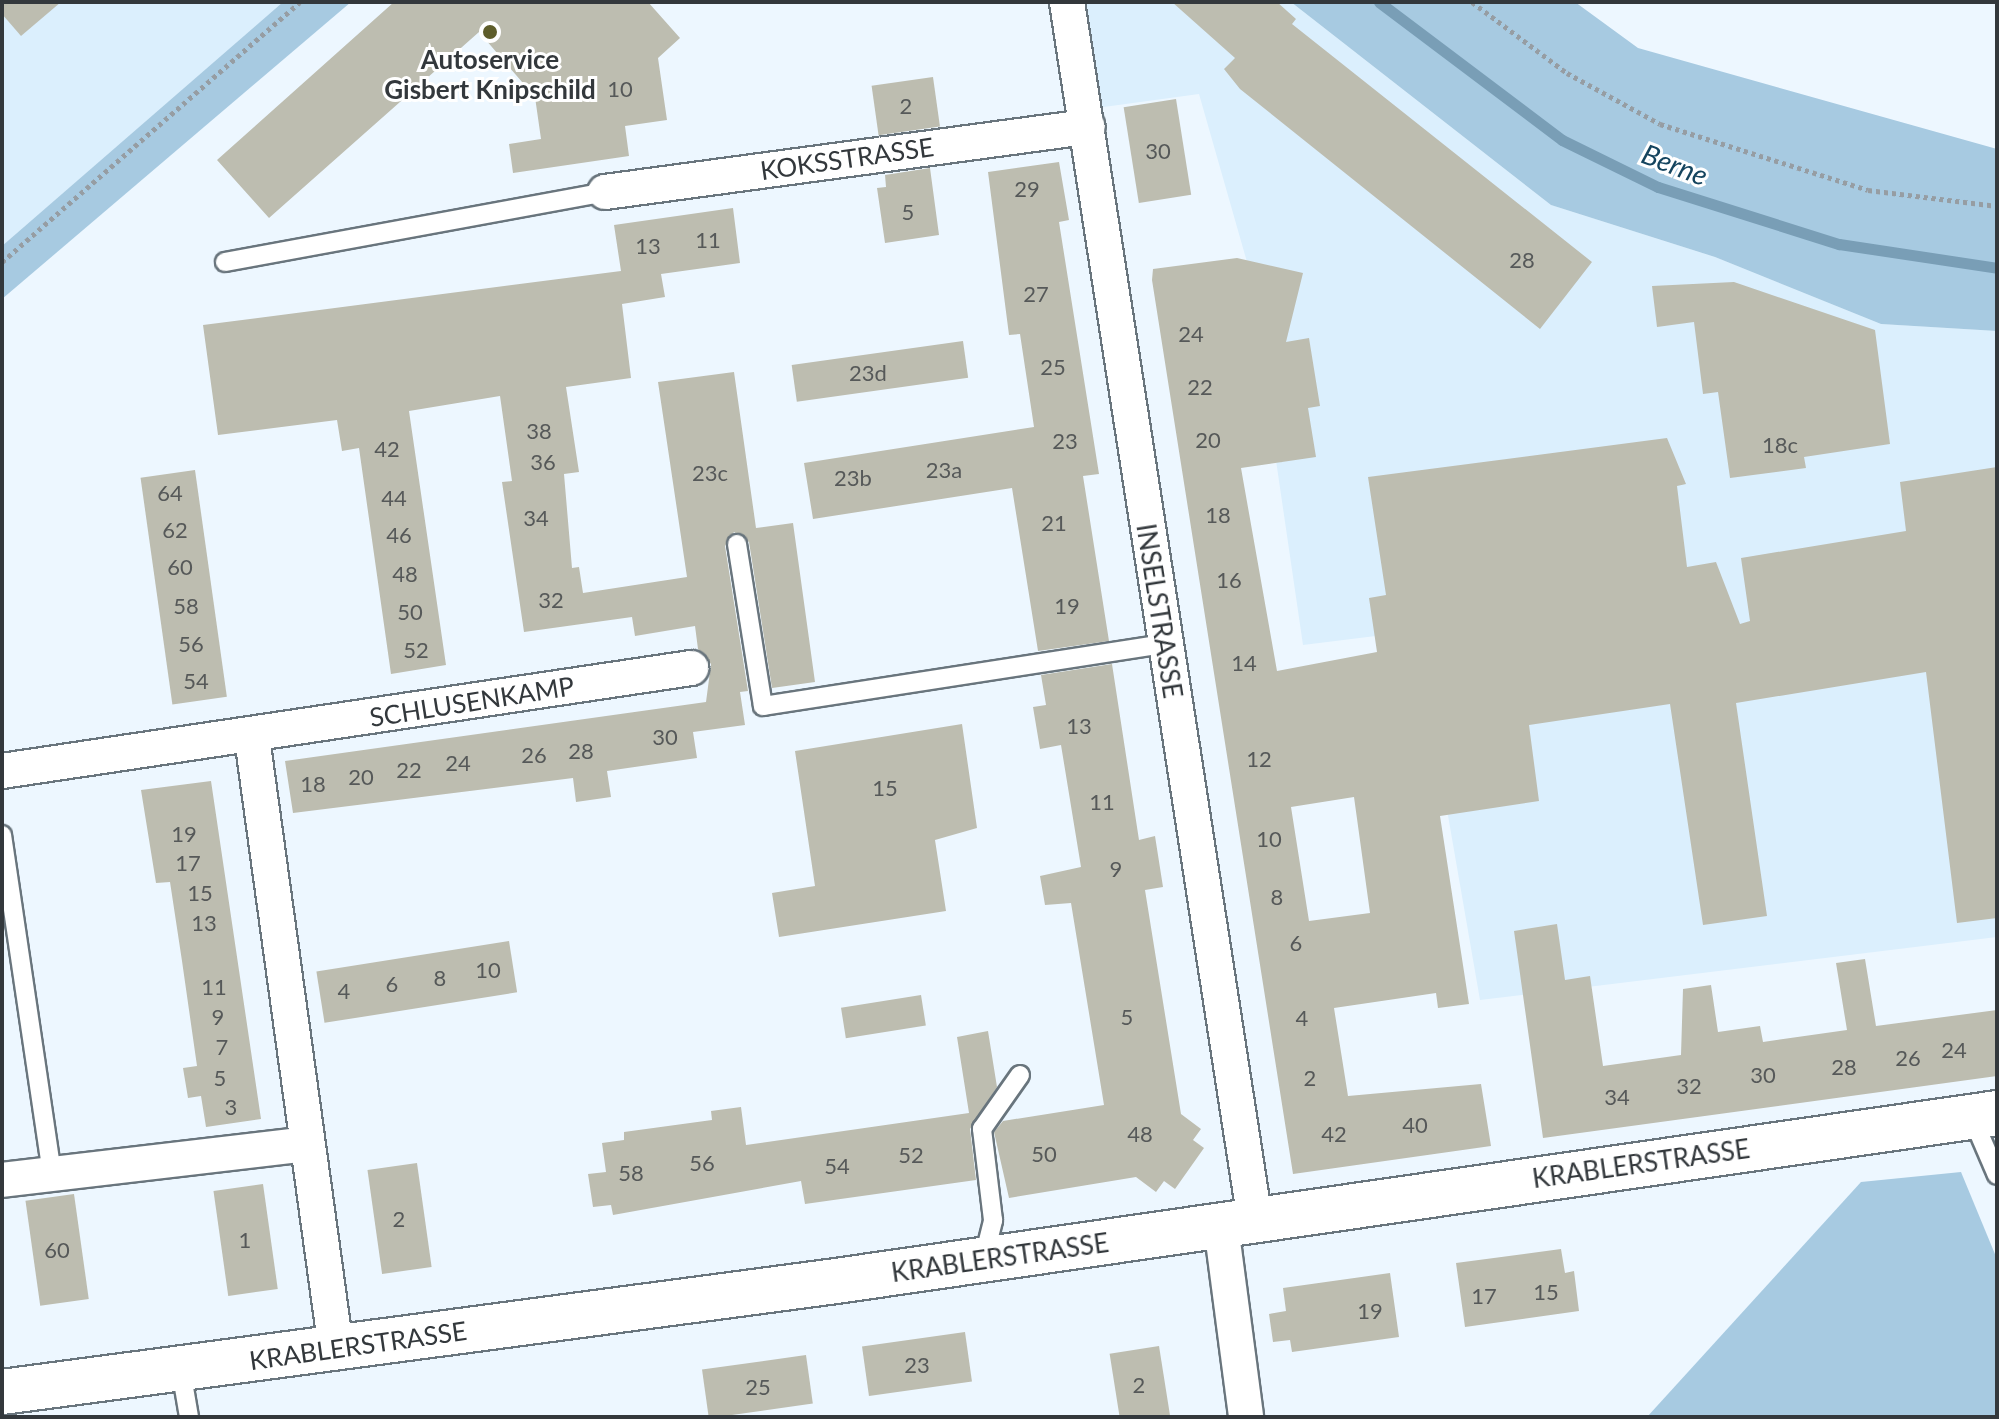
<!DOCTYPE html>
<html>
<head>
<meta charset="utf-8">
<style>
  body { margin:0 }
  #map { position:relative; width:1999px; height:1419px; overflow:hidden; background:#edf7ff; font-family:Lato,sans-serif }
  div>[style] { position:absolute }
  .built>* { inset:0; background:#dbeffd }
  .green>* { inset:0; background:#a7cae1 }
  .stream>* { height:11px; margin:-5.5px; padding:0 5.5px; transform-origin:5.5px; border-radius:5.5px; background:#799eb6 }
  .building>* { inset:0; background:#bdbdb0; transform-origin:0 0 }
  .path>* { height:5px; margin-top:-2.5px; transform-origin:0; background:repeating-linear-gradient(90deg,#969da3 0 4px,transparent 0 8px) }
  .roads { filter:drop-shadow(2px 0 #69757d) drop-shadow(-2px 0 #69757d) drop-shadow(0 2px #69757d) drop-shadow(0 -2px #69757d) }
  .lane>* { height:18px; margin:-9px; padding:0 9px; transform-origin:9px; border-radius:9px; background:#fff }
  .street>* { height:34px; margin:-17px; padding:0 17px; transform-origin:17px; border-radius:17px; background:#fff }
  .secondary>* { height:44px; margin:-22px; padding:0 22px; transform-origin:22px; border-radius:22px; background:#fff }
  .dots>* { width:22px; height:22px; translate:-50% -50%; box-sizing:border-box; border:4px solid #fff; border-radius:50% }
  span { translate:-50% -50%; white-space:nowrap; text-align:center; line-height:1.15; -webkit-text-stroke:6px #fff; paint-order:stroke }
  .number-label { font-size:22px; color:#565959 }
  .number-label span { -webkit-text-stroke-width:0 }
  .poi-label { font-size:26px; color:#33383c; font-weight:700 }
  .street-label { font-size:26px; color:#33383c }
  .water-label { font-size:28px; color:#14445e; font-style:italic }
  .frame { position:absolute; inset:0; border:4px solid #33383c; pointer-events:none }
</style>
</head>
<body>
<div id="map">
  <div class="built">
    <i style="clip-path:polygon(2px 2px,283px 2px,2px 246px)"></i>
    <i style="clip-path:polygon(1071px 2px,1291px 2px,1551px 205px,1715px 257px,1881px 324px,1997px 331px,1997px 937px,1480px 1000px,1416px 631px,1303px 645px,1247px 262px,1199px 94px,1089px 109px)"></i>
  </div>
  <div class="green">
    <i style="clip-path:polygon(283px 2px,351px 2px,2px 299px,2px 246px)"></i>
    <i style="clip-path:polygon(1291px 2px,1575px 2px,1638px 48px,1997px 149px,1997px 331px,1881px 324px,1715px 257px,1551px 205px)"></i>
    <i style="clip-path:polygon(1961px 1172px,1997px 1259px,1997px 1417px,1647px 1417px,1861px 1182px)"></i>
  </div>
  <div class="stream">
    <i style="left:1379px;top:2px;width:229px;rotate:37deg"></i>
    <i style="left:1562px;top:140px;width:107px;rotate:26.1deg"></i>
    <i style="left:1658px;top:187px;width:190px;rotate:17.5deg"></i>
    <i style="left:1839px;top:244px;width:160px;rotate:8.6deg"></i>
  </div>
  <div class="building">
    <i style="clip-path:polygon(2px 2px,61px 2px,21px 36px,2px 14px)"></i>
    <i style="clip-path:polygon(394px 2px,648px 2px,680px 38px,658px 58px,667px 120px,625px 126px,629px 156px,513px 173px,509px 144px,541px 139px,535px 97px,479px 32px,269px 218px,217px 160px)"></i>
    <i style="clip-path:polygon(1172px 2px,1277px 2px,1296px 19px,1292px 24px,1592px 262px,1540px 329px,1240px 89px,1224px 69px,1235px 58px)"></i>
    <i style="left:933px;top:77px;width:50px;height:62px;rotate:82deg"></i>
    <i style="left:1176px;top:99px;width:97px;height:53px;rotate:81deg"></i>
    <i style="clip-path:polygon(1059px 162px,1069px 220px,1059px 222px,1099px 474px,1083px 476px,1109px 641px,1038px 651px,1012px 488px,813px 519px,804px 463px,1034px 427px,1020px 334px,1009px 335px,988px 172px)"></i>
    <i style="clip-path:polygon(930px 168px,939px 235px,885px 243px,877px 188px,886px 187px,885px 175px)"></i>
    <i style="clip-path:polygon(733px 208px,740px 263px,661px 274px,665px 297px,622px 304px,631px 378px,566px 387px,579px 472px,564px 474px,572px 568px,579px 567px,583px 593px,687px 577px,658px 382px,734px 372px,756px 528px,793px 523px,815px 682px,772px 688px,749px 542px,734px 532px,725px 546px,748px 691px,740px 692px,745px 725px,693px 732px,697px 758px,607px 771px,611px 797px,576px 802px,573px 778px,293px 813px,285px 761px,706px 702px,711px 664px,698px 649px,695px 626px,635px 636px,632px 617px,524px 632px,502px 482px,512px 481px,500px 396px,409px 411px,446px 665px,391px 674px,359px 448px,342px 451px,337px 420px,218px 435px,203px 325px,621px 271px,614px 225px)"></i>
    <i style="clip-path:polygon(evenodd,1237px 258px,1303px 273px,1286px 342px,1309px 338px,1320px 406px,1308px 408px,1316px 457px,1241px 468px,1277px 671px,1377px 652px,1369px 598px,1386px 595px,1368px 477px,1667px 438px,1686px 484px,1677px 486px,1687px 567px,1716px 562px,1740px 624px,1750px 621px,1741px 558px,1906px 531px,1900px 482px,1997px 467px,1997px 918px,1957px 923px,1926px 672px,1736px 703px,1767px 916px,1703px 925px,1670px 704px,1529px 725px,1539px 801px,1440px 816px,1469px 1004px,1438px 1008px,1436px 993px,1334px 1008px,1348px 1096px,1481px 1084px,1491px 1146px,1293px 1174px,1152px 280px,1153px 269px,1237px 258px,1354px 797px,1370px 913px,1309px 921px,1291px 807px,1354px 797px)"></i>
    <i style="clip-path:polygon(1734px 282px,1875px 330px,1890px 444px,1804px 457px,1806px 468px,1730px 478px,1718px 392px,1703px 394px,1694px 322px,1657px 327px,1652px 286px)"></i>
    <i style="left:963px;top:341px;width:37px;height:173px;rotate:82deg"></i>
    <i style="left:195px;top:470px;width:229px;height:55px;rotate:82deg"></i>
    <i style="clip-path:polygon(1112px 664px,1139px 840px,1155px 836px,1163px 887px,1145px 890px,1181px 1114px,1201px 1129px,1193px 1140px,1204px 1148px,1175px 1189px,1164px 1181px,1156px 1192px,1136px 1177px,1009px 1198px,994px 1132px,1003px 1121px,1104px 1105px,1071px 903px,1045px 905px,1040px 876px,1081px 867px,1061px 745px,1040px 749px,1033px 707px,1046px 705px,1041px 675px)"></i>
    <i style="clip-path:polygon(962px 724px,977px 828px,935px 840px,946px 911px,779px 937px,772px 893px,815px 886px,795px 751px)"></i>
    <i style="clip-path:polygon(211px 781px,261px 1119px,206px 1127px,201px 1096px,188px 1098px,183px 1068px,197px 1066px,182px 961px,170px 882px,156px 883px,141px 790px)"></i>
    <i style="clip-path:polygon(1557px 924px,1565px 980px,1590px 976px,1603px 1066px,1681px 1055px,1683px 989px,1711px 985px,1718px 1032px,1760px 1026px,1763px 1042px,1847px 1030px,1836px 963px,1865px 959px,1876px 1026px,1997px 1010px,1997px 1076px,1543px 1138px,1514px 931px)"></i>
    <i style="left:509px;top:941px;width:52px;height:195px;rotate:81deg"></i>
    <i style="left:921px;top:995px;width:31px;height:81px;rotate:81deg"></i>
    <i style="clip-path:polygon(988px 1031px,997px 1087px,970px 1129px,976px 1180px,805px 1204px,801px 1181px,613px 1215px,611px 1205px,593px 1207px,588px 1174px,606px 1172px,602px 1143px,624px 1140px,624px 1132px,712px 1120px,711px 1111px,741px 1107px,746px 1145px,969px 1113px,957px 1037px)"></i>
    <i style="left:417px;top:1163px;width:105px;height:50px;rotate:82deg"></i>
    <i style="left:263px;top:1184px;width:106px;height:50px;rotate:82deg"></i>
    <i style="left:74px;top:1194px;width:106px;height:49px;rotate:82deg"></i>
    <i style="clip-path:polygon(1561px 1249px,1565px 1273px,1574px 1271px,1579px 1311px,1465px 1327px,1456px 1263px)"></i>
    <i style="clip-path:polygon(1390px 1273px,1399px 1337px,1292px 1352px,1290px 1340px,1273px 1342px,1269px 1314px,1286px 1311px,1283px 1288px)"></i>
    <i style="left:965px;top:1332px;width:50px;height:104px;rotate:82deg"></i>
    <i style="left:1159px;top:1346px;width:72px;height:50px;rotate:81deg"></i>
    <i style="left:806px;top:1355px;width:49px;height:105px;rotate:82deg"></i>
  </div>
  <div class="path">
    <i style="left:1472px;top:2px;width:119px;rotate:36.8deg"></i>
    <i style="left:1567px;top:73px;width:106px;rotate:28.7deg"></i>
    <i style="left:1660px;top:124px;width:218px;rotate:17.6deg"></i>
    <i style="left:1868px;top:190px;width:130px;rotate:7.1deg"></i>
    <i style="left:2px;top:262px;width:395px;rotate:-41.1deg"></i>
  </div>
  <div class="roads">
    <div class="lane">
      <i style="left:225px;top:262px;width:386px;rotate:-10.4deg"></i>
      <i style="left:737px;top:544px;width:164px;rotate:80.9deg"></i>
      <i style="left:763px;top:706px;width:407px;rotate:-8.8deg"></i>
      <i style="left:2px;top:835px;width:342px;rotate:81.6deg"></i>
      <i style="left:1972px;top:1117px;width:63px;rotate:66.7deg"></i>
      <i style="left:984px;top:1257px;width:38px;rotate:-76deg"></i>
      <i style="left:993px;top:1220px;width:92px;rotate:-96.9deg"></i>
      <i style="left:982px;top:1129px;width:66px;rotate:-54.9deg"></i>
      <i style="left:181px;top:1370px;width:48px;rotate:80.3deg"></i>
    </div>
    <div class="street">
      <i style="left:1067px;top:2px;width:1232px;rotate:81.23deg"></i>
      <i style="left:605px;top:192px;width:487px;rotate:-7.7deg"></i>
      <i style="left:252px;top:738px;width:617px;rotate:82.17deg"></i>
      <i style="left:2px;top:771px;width:697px;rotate:-8.5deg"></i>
      <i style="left:2px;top:1180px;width:307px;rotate:-6.7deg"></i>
      <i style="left:1221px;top:1226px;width:193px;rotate:82.5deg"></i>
    </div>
    <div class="secondary">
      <i style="left:2px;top:1392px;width:841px;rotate:-7.58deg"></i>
      <i style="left:836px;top:1281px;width:1173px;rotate:-8.23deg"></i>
    </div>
  </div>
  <div class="dots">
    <i style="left:490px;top:32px;background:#5e5d2a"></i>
  </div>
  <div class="number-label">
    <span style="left:620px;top:89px">10</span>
    <span style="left:906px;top:106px">2</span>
    <span style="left:1158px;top:151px">30</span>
    <span style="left:1027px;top:189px">29</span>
    <span style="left:908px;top:212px">5</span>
    <span style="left:708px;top:240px">11</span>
    <span style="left:648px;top:246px">13</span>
    <span style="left:1522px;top:260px">28</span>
    <span style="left:1036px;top:294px">27</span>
    <span style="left:1191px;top:334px">24</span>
    <span style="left:1053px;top:367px">25</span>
    <span style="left:868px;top:373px">23d</span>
    <span style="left:1200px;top:387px">22</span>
    <span style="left:539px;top:431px">38</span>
    <span style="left:1208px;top:440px">20</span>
    <span style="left:1065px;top:441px">23</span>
    <span style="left:1780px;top:445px">18c</span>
    <span style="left:387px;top:449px">42</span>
    <span style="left:543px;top:462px">36</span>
    <span style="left:944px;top:470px">23a</span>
    <span style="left:710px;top:473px">23c</span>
    <span style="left:853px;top:478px">23b</span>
    <span style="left:170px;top:493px">64</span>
    <span style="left:394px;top:498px">44</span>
    <span style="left:1218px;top:515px">18</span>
    <span style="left:536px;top:518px">34</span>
    <span style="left:1054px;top:523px">21</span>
    <span style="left:175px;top:530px">62</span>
    <span style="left:399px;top:535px">46</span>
    <span style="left:180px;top:567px">60</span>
    <span style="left:405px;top:574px">48</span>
    <span style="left:1229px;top:580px">16</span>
    <span style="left:551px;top:600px">32</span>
    <span style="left:186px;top:606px">58</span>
    <span style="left:1067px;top:606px">19</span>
    <span style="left:410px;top:612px">50</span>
    <span style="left:191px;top:644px">56</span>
    <span style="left:416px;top:650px">52</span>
    <span style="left:1244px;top:663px">14</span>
    <span style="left:196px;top:681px">54</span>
    <span style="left:1079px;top:726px">13</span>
    <span style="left:665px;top:737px">30</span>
    <span style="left:581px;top:751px">28</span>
    <span style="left:534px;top:755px">26</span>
    <span style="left:1259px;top:759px">12</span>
    <span style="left:458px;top:763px">24</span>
    <span style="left:409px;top:770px">22</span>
    <span style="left:361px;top:777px">20</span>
    <span style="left:313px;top:784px">18</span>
    <span style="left:885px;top:788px">15</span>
    <span style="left:1102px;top:802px">11</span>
    <span style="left:184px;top:834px">19</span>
    <span style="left:1269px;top:839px">10</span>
    <span style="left:188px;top:863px">17</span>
    <span style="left:1116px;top:869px">9</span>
    <span style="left:200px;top:893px">15</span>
    <span style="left:1277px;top:897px">8</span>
    <span style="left:204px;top:923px">13</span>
    <span style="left:1296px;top:943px">6</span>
    <span style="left:488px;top:970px">10</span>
    <span style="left:440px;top:978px">8</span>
    <span style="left:392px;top:984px">6</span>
    <span style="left:214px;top:987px">11</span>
    <span style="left:344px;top:991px">4</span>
    <span style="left:218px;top:1017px">9</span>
    <span style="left:1127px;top:1017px">5</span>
    <span style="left:1302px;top:1018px">4</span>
    <span style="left:222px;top:1047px">7</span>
    <span style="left:1954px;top:1050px">24</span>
    <span style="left:1908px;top:1058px">26</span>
    <span style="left:1844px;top:1067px">28</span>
    <span style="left:1763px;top:1075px">30</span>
    <span style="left:220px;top:1078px">5</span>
    <span style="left:1310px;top:1078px">2</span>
    <span style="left:1689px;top:1086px">32</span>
    <span style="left:1617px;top:1097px">34</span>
    <span style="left:231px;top:1107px">3</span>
    <span style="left:1415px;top:1125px">40</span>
    <span style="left:1140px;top:1134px">48</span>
    <span style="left:1334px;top:1134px">42</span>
    <span style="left:1044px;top:1154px">50</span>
    <span style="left:911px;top:1155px">52</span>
    <span style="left:702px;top:1163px">56</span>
    <span style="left:837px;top:1166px">54</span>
    <span style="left:631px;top:1173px">58</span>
    <span style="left:399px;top:1219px">2</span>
    <span style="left:245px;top:1240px">1</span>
    <span style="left:57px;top:1250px">60</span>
    <span style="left:1546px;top:1292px">15</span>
    <span style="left:1484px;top:1296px">17</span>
    <span style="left:1370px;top:1311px">19</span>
    <span style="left:917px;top:1365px">23</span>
    <span style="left:1139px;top:1385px">2</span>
    <span style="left:758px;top:1387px">25</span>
  </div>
  <div class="poi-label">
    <span style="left:490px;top:75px">Autoservice<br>Gisbert Knipschild</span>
  </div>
  <div class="street-label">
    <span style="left:847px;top:159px;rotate:-8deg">KOKSSTRASSE</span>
    <span style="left:1159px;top:611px;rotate:81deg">INSELSTRASSE</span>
    <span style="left:472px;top:702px;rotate:-9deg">SCHLUSENKAMP</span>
    <span style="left:1641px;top:1164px;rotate:-8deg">KRABLERSTRASSE</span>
    <span style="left:1000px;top:1258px;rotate:-8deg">KRABLERSTRASSE</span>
    <span style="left:358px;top:1346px;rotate:-8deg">KRABLERSTRASSE</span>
  </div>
  <div class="water-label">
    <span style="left:1675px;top:164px;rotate:21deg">Berne</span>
  </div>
  <div class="frame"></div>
</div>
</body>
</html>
